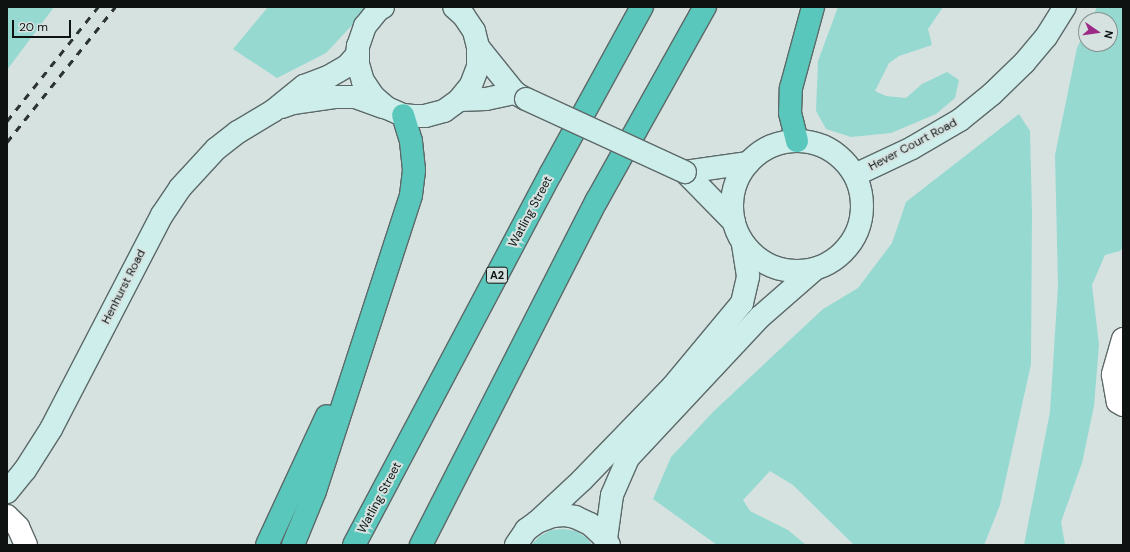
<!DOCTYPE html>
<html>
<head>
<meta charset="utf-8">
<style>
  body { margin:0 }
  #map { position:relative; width:1130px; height:552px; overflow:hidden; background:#d5e2e0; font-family:"DM Sans",sans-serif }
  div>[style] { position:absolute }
  .green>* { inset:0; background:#96d9d1 }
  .roads { filter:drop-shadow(1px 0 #5d6968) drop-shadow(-1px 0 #5d6968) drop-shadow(0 1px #5d6968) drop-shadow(0 -1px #5d6968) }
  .street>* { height:22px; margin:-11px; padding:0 11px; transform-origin:11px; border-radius:11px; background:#fff }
  .secondary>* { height:22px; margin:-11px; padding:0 11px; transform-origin:11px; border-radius:11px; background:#cdeeeb }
  .secondary>.ring { margin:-11px; padding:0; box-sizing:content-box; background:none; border:22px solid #cdeeeb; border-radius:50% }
  .highway>* { height:22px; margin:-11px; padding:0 11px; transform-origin:11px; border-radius:11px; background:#59c7bc }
  .rail>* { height:3px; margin-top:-1.5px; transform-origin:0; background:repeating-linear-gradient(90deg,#2d3332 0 7px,transparent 0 14px) }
  .bridges { filter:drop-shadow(1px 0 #5d6968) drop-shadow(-1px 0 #5d6968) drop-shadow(0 1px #5d6968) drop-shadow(0 -1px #5d6968) }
  .secondary-bridge>* { height:22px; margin:-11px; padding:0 11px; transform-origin:11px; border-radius:11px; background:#cdeeeb }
  span { translate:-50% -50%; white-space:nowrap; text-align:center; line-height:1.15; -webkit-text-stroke:4px #d5e2e0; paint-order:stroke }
  .shield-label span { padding:1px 3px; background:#d5e2e0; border:1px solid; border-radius:3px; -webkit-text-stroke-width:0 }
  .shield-label { font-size:11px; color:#0e1312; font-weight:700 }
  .street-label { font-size:12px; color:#0e1312 }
  .frame { position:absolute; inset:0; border:8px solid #0e1312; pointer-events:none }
  .north { position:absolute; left:1078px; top:12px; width:40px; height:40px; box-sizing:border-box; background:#d5e2e0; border:1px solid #858f8e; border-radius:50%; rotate:103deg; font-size:11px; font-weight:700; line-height:16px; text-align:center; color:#0e1312 }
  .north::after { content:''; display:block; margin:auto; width:14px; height:18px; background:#9c2b88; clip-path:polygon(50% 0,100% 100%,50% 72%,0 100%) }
  .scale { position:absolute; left:12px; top:20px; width:59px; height:18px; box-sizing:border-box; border:2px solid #0e1312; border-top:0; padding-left:5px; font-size:12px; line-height:14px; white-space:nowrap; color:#0e1312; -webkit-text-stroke:3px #d5e2e0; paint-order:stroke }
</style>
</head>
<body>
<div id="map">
  <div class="green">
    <i style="clip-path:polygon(7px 7px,54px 7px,7px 70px)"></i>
    <i style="clip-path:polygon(268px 7px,369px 7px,326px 53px,277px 78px,233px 49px)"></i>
    <i style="clip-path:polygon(838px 7px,943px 7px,928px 29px,932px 45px,899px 56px,889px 63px,875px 91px,886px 96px,906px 98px,922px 84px,947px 72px,959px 80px,955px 98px,936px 114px,891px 133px,851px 137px,826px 129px,816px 111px,818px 61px)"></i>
    <i style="clip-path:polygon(1097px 7px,1123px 7px,1123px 247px,1120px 251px,1105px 255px,1092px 285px,1099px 345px,1094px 406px,1082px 463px,1061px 522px,1065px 545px,1024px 545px,1050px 412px,1058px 286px,1055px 155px,1077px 48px,1086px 29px,1086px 44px,1110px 44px,1110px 20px,1091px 20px)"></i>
    <i style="clip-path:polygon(1019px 114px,1030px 131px,1032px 213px,1031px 364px,1000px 505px,984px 545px,854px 545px,793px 485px,770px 471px,743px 500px,750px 511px,788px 530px,806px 545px,717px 545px,653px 499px,671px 457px,714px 411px,823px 309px,858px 288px,892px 243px,906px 202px)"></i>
    <i style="clip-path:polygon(564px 529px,576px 531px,587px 538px,592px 545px,531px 545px,540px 536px,551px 530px)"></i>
  </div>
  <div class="roads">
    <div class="street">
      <i style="left:1123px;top:339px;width:37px;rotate:106deg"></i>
      <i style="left:1113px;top:375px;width:27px;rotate:80deg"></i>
      <i style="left:1118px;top:402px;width:6px;rotate:31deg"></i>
      <i style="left:7px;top:516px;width:16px;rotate:45deg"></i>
      <i style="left:18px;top:527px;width:20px;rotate:66deg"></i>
    </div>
    <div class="secondary">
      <i style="left:383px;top:7px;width:6px;rotate:149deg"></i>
      <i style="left:378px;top:10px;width:21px;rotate:129deg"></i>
      <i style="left:365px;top:26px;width:21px;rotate:109deg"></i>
      <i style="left:358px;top:46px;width:18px;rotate:90deg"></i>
      <i style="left:358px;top:64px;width:18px;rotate:74deg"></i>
      <i style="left:363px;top:81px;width:18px;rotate:56deg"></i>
      <i style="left:373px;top:96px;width:18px;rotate:41deg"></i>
      <i style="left:387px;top:108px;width:17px;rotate:24deg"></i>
      <i style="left:403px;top:115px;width:10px;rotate:6deg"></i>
      <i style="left:413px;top:116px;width:12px"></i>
      <i style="left:425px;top:116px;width:20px;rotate:-15deg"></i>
      <i style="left:444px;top:111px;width:19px;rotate:-36deg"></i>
      <i style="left:459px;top:100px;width:19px;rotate:-51deg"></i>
      <i style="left:471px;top:85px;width:19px;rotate:-69deg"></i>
      <i style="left:478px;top:67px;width:20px;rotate:-90deg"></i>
      <i style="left:478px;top:47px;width:16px;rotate:-104deg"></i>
      <i style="left:474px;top:31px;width:18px;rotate:-124deg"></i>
      <i style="left:464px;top:16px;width:13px;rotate:-138deg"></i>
      <i style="left:478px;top:47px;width:59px;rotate:51.2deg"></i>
      <i style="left:515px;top:93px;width:13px;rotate:29deg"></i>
      <i style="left:459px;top:100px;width:27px;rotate:-2deg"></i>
      <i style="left:486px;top:99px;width:30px;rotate:-12deg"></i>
      <i style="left:282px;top:107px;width:12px;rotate:-20deg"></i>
      <i style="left:293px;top:103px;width:42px;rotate:-8.1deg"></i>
      <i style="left:335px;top:97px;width:20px"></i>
      <i style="left:355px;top:97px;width:30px;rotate:20deg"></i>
      <i class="ring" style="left:732px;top:141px;width:108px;height:108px"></i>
      <i style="left:685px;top:172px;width:70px;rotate:45.6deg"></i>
      <i style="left:685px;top:172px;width:64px;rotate:-8.1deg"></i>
      <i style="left:855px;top:175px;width:63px;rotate:-25.3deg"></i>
      <i style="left:912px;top:148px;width:56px;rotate:-30.3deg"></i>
      <i style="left:960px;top:120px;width:41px;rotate:-39.1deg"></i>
      <i style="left:992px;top:94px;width:45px;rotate:-44.1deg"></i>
      <i style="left:1024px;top:63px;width:34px;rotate:-50deg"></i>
      <i style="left:1046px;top:37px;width:36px;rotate:-58deg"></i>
      <i style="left:7px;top:492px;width:28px;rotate:-51deg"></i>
      <i style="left:25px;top:470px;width:49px;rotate:-57.6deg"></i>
      <i style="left:51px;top:429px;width:241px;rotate:-62.6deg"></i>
      <i style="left:162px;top:215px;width:32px;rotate:-56deg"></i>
      <i style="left:180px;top:188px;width:53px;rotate:-47.3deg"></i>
      <i style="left:216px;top:149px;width:28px;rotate:-38deg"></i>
      <i style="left:238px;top:132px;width:41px;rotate:-31deg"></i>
      <i style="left:273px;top:111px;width:40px;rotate:-39deg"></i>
      <i style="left:304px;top:86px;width:26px;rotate:-21deg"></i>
      <i style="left:328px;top:77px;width:22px;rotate:-30deg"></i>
      <i style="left:347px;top:66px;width:15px;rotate:-48deg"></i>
      <i style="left:357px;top:55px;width:9px;rotate:-84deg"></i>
      <i style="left:537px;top:522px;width:62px;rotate:-43deg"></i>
      <i style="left:582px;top:480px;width:131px;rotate:-45.9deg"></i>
      <i style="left:673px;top:386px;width:108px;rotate:-50.3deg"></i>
      <i style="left:742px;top:303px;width:28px;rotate:-77deg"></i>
      <i style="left:748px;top:276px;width:33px;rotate:-99deg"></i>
      <i style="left:606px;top:539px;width:44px;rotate:-82.2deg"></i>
      <i style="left:612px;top:495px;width:40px;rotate:-66.6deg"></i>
      <i style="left:628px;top:458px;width:193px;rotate:-46.9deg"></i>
      <i style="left:760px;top:317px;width:73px;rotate:-41.1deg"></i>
      <i style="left:516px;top:545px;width:18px;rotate:-56deg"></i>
      <i style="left:526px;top:530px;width:14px;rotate:-36deg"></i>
      <i style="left:537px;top:522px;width:17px;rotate:-21deg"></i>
      <i style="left:553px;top:516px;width:11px;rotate:-5deg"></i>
      <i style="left:564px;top:515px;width:11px;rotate:10deg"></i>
      <i style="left:575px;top:517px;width:17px;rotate:25deg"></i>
      <i style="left:590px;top:524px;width:16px;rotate:43deg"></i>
      <i style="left:602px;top:535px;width:12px;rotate:55deg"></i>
    </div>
    <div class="highway">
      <i style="left:797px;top:141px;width:29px;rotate:-104deg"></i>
      <i style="left:790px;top:113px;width:25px;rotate:-88deg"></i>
      <i style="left:791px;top:88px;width:84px;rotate:-74.8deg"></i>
      <i style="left:267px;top:545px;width:142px;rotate:-65.1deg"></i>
      <i style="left:293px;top:545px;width:58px;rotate:-67.8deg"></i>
      <i style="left:315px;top:491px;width:311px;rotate:-72deg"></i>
      <i style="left:411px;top:195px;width:25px;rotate:-83deg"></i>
      <i style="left:414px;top:170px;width:29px;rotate:-96deg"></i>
      <i style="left:411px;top:141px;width:27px;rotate:-107deg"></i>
      <i style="left:354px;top:545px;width:421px;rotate:-62.1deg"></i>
      <i style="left:551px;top:173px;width:189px;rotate:-61.3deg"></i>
      <i style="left:421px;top:545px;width:387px;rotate:-63deg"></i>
      <i style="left:597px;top:200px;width:221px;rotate:-60.8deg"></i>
    </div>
  </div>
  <div class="rail">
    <i style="left:7px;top:121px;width:146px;rotate:-51.4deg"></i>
    <i style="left:7px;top:142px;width:173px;rotate:-51.3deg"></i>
  </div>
  <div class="bridges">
    <div class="secondary-bridge">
      <i style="left:526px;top:99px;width:175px;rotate:24.7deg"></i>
    </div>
  </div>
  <div class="shield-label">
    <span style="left:497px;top:275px">A2</span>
  </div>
  <div class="street-label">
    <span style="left:913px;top:145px;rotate:-28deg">Hever Court Road</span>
    <span style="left:531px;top:212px;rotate:-62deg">Watling Street</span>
    <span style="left:124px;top:287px;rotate:-63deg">Henhurst Road</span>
    <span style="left:380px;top:498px;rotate:-62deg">Watling Street</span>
  </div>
  <div class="frame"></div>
  <div class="north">N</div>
  <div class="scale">20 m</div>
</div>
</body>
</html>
